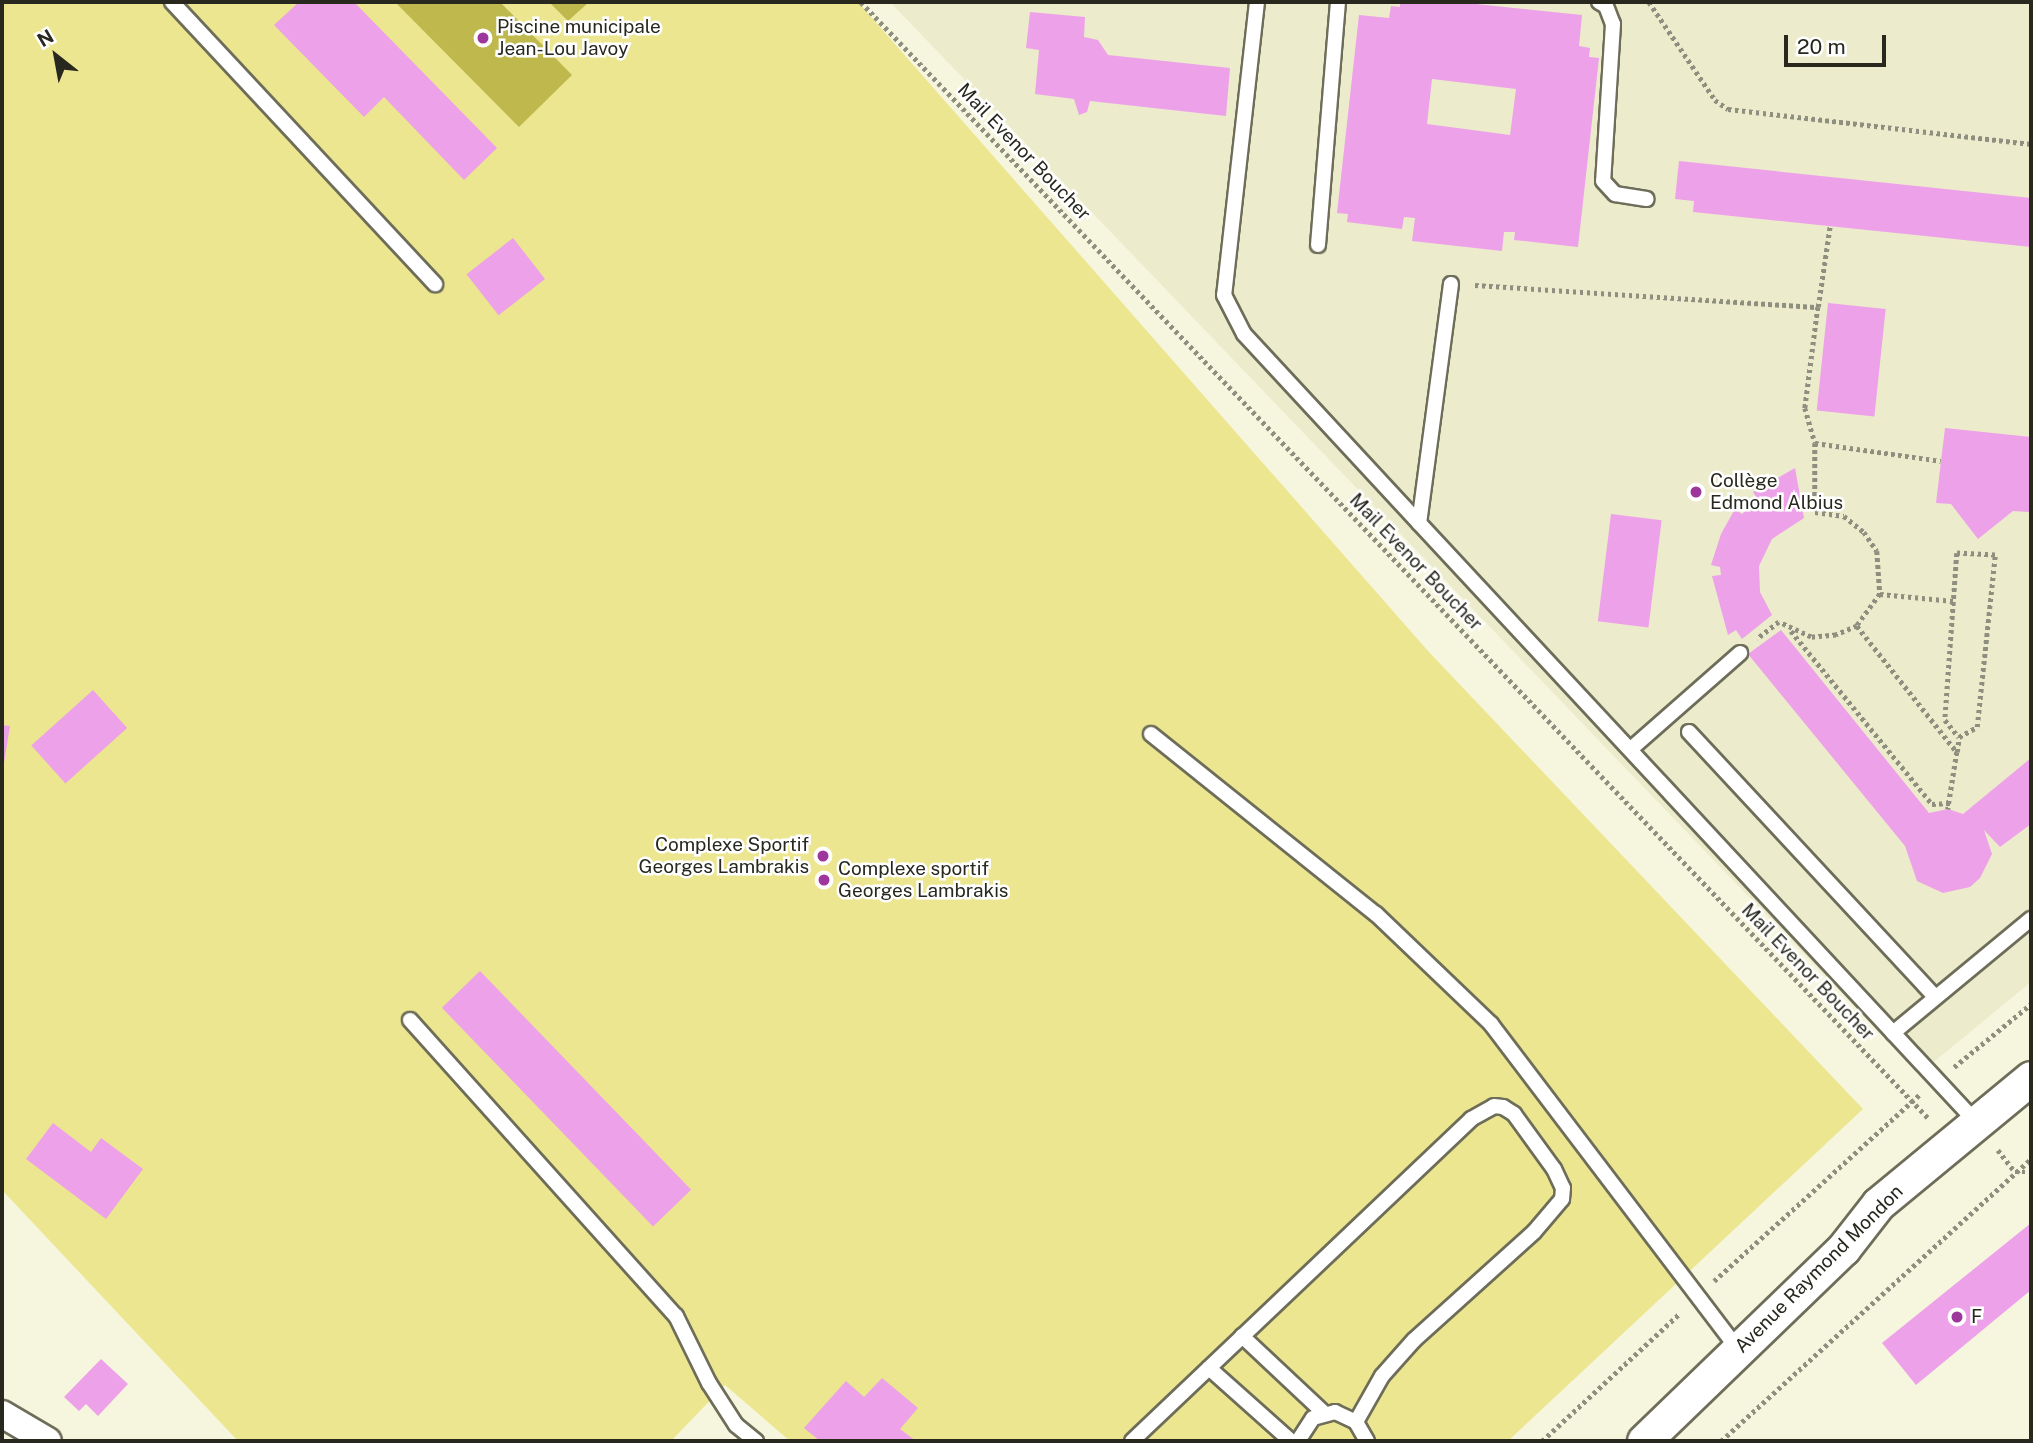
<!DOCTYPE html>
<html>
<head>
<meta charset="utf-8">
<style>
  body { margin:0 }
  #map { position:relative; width:2033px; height:1443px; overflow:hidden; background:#f6f6df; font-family:"Public Sans",sans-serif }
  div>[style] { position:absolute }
  .built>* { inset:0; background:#ecebcc }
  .green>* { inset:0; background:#ebe68f }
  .water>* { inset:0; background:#bfb84d }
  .building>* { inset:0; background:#eda1e9; transform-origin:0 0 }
  .path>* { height:4.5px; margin-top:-2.25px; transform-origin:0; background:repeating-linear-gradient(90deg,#8f8f7f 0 3.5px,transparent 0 7px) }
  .roads { filter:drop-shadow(2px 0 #6d6d59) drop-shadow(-2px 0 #6d6d59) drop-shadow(0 2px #6d6d59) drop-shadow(0 -2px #6d6d59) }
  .service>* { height:14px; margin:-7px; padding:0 7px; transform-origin:7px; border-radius:7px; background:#fff }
  .minor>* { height:26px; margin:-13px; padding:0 13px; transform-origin:13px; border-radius:13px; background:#fff }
  .tertiary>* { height:33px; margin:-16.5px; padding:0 16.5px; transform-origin:16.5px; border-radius:16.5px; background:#fff }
  .dots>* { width:19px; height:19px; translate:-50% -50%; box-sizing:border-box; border:4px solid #fff; border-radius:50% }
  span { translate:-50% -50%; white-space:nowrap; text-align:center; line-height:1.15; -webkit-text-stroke:5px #fff; paint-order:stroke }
  .poi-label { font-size:19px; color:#28281f }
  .left { translate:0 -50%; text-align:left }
  .right { translate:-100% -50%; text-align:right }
  .street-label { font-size:19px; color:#28281f }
  .frame { position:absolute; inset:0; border:4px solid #28281f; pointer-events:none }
  .north { position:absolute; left:21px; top:21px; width:70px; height:70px; -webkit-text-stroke:5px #fff; paint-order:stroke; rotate:329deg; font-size:19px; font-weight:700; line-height:28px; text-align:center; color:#28281f }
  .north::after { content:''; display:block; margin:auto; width:24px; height:32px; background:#28281f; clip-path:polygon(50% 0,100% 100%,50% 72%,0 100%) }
  .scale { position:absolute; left:1784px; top:35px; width:102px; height:32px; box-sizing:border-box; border:4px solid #28281f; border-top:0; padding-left:9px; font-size:21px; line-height:24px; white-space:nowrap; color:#28281f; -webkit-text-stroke:5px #fff; paint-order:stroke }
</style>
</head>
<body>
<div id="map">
  <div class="built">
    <i style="clip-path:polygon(890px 2px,2031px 2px,2031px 982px,1919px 1074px)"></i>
  </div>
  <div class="green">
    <i style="clip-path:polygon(2px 2px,858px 2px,1428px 651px,1863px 1109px,1508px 1441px,790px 1441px,725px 1385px,671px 1441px,238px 1441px,2px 1190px)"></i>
  </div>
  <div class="water">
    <i style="clip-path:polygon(395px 2px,500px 2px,572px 75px,519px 127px)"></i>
    <i style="clip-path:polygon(549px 2px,589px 2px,568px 21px)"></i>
  </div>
  <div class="building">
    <i style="clip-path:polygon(299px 2px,354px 2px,497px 148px,464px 180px,384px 97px,364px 117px,274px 25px)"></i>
    <i style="clip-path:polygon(evenodd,1400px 2px,1457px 2px,1582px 15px,1579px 46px,1590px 48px,1589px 57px,1599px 58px,1578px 247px,1514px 240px,1515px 232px,1504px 232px,1502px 251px,1412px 241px,1415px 218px,1404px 217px,1402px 229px,1347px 222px,1348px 214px,1337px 213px,1359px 15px,1389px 18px,1391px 6px,1400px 7px,1400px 2px,1432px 79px,1516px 89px,1510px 135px,1427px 124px,1432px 79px)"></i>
    <i style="clip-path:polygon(1030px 12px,1085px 17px,1084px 37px,1098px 40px,1108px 55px,1230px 68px,1226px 116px,1090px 101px,1087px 112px,1079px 115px,1074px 99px,1035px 94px,1039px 50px,1026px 48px)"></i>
    <i style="clip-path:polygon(1679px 161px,2031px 198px,2031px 247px,1693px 212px,1694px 201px,1675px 199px)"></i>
    <i style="left:513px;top:238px;width:52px;height:59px;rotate:52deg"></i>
    <i style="left:1828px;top:303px;width:58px;height:108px;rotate:6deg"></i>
    <i style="clip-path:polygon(1945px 428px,2031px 437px,2029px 512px,2013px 511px,1978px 539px,1951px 504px,1936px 503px)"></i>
    <i style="clip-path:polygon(1795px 468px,1804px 518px,1772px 539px,1759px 566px,1760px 592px,1772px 615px,1742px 639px,1736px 630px,1728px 635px,1712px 576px,1721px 575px,1720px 567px,1711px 565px,1721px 534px,1735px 509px,1742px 514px,1758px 500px,1753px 492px)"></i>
    <i style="left:1611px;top:514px;width:51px;height:108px;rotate:7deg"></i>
    <i style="clip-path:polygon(1781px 630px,1929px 813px,1948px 809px,1963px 814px,2031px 758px,2031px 824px,2000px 847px,1984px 830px,1992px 854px,1980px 878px,1970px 887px,1943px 893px,1917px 881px,1905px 846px,1748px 654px)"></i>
    <i style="left:93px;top:690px;width:51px;height:83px;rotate:48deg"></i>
    <i style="clip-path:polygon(2px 725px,10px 726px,3px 769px,2px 769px)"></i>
    <i style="left:480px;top:971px;width:304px;height:53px;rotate:46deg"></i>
    <i style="clip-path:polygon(53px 1123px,91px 1152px,101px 1138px,143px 1169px,106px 1219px,26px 1159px)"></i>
    <i style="clip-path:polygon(2031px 1223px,2031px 1290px,1916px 1385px,1882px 1343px)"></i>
    <i style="clip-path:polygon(101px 1359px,128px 1384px,98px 1416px,86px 1404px,79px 1411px,64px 1397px)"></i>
    <i style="clip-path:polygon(882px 1378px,918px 1408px,900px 1429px,916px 1441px,820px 1441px,804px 1428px,846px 1381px,864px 1397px)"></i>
  </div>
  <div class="path">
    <i style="left:861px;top:2px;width:1545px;rotate:46.28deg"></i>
    <i style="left:1649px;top:2px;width:118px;rotate:56deg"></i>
    <i style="left:1715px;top:100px;width:16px;rotate:35deg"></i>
    <i style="left:1728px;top:109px;width:305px;rotate:6.6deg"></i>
    <i style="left:1475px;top:285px;width:344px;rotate:3.7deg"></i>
    <i style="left:1818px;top:307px;width:102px;rotate:97.3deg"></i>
    <i style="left:1805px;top:408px;width:36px;rotate:74deg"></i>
    <i style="left:1815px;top:443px;width:69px;rotate:90deg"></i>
    <i style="left:1815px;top:512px;width:29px;rotate:8deg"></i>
    <i style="left:1844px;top:516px;width:26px;rotate:39deg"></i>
    <i style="left:1864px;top:532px;width:23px;rotate:56deg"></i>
    <i style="left:1877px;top:551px;width:43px;rotate:86deg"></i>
    <i style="left:1880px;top:594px;width:39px;rotate:126deg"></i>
    <i style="left:1857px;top:626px;width:23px;rotate:157deg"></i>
    <i style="left:1836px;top:635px;width:25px;rotate:175deg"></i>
    <i style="left:1811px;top:637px;width:35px;rotate:-155deg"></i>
    <i style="left:1779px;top:622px;width:28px;rotate:142deg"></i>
    <i style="left:1818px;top:307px;width:82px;rotate:-81.6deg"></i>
    <i style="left:1815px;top:443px;width:127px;rotate:8.1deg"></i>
    <i style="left:1880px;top:594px;width:74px;rotate:5.4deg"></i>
    <i style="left:1857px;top:626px;width:161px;rotate:51.6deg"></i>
    <i style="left:1957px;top:752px;width:58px;rotate:99deg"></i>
    <i style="left:1791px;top:631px;width:223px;rotate:50.8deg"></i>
    <i style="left:1932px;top:804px;width:18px;rotate:-3deg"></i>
    <i style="left:1957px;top:752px;width:15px;rotate:-82deg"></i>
    <i style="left:1959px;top:737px;width:21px;rotate:-29deg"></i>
    <i style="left:1977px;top:727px;width:173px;rotate:-84deg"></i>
    <i style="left:1995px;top:555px;width:38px;rotate:-177deg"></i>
    <i style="left:1957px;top:553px;width:167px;rotate:94.1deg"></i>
    <i style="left:1945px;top:720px;width:22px;rotate:51deg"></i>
    <i style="left:1954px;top:1067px;width:99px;rotate:-39.3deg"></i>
    <i style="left:1998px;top:1150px;width:28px;rotate:52deg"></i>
    <i style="left:2015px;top:1172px;width:16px"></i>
    <i style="left:1714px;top:1281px;width:278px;rotate:-42.2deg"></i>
    <i style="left:1542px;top:1441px;width:188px;rotate:-42.8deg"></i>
    <i style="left:1721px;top:1441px;width:419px;rotate:-42.3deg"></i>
  </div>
  <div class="roads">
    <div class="service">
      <i style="left:172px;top:2px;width:386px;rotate:47deg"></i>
      <i style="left:1257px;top:2px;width:295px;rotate:96.4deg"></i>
      <i style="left:1224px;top:295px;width:44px;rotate:62.9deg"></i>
      <i style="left:1244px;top:334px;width:258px;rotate:47.2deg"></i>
      <i style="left:1599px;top:2px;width:8px;rotate:30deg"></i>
      <i style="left:1606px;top:6px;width:19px;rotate:69deg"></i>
      <i style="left:1613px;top:24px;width:157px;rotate:93.6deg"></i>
      <i style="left:1603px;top:181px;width:18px;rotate:47deg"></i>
      <i style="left:1615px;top:194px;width:32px;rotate:9deg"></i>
      <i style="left:1318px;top:245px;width:244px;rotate:-85.3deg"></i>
      <i style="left:1451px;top:284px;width:241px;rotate:97.6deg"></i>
      <i style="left:1419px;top:523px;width:818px;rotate:47.08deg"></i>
      <i style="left:1689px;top:732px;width:359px;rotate:47.1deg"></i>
      <i style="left:1151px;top:734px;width:288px;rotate:38.7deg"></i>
      <i style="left:1376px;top:914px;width:159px;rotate:43.7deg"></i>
      <i style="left:1491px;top:1024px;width:409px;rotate:52.8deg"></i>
      <i style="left:1632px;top:748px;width:144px;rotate:-41.3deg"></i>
      <i style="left:410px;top:1020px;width:398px;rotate:48.1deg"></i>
      <i style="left:676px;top:1316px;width:75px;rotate:63.8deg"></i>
      <i style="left:709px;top:1383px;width:50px;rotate:57.3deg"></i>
      <i style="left:736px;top:1425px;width:26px;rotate:39deg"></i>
      <i style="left:1893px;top:1033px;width:179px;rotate:-39.6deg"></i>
      <i style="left:1242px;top:1336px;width:112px;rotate:43.2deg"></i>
      <i style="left:1209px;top:1368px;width:110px;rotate:41.7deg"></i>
      <i style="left:1132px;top:1441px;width:468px;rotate:-43.5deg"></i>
      <i style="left:1471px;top:1119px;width:26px;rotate:-29deg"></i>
      <i style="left:1494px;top:1106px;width:9px;rotate:6deg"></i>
      <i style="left:1503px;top:1107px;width:13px;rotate:32deg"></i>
      <i style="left:1514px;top:1114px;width:68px;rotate:54deg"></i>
      <i style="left:1554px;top:1169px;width:21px;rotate:65deg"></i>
      <i style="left:1563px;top:1188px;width:11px;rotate:95deg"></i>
      <i style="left:1562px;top:1199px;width:43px;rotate:130.3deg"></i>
      <i style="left:1534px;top:1232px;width:161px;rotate:138deg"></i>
      <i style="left:1414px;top:1340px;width:48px;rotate:131.6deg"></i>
      <i style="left:1382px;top:1376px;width:53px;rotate:119.5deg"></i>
      <i style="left:1298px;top:1441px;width:27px;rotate:-57deg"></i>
      <i style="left:1313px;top:1418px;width:23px;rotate:-15deg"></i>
      <i style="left:1335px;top:1412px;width:23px;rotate:25deg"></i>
      <i style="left:1356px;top:1422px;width:22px;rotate:60deg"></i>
    </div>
    <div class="minor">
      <i style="left:2px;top:1414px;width:53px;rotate:30.4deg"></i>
    </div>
    <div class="tertiary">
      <i style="left:1644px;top:1441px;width:277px;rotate:-44deg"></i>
      <i style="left:1843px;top:1249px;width:57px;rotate:-52.1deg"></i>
      <i style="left:1878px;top:1204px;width:198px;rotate:-39.5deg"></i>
    </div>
  </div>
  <div class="dots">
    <i style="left:483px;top:38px;background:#9d379b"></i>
    <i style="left:1696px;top:492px;background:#9d379b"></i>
    <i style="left:823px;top:856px;background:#9d379b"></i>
    <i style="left:824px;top:880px;background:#9d379b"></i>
    <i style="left:1957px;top:1317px;background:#9d379b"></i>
  </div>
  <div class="poi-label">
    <span class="left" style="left:497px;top:38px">Piscine municipale<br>Jean-Lou Javoy</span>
    <span class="left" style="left:1710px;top:492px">Collège<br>Edmond Albius</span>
    <span class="right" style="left:809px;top:856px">Complexe Sportif<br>Georges Lambrakis</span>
    <span class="left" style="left:838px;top:880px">Complexe sportif<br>Georges Lambrakis</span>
    <span class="left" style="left:1971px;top:1317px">F</span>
  </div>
  <div class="street-label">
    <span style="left:1024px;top:152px;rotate:46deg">Mail Evenor Boucher</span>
    <span style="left:1416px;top:562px;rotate:46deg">Mail Evenor Boucher</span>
    <span style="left:1808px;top:972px;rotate:46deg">Mail Evenor Boucher</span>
    <span style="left:1819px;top:1269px;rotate:-45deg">Avenue Raymond Mondon</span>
  </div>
  <div class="frame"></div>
  <div class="north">N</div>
  <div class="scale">20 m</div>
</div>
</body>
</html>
